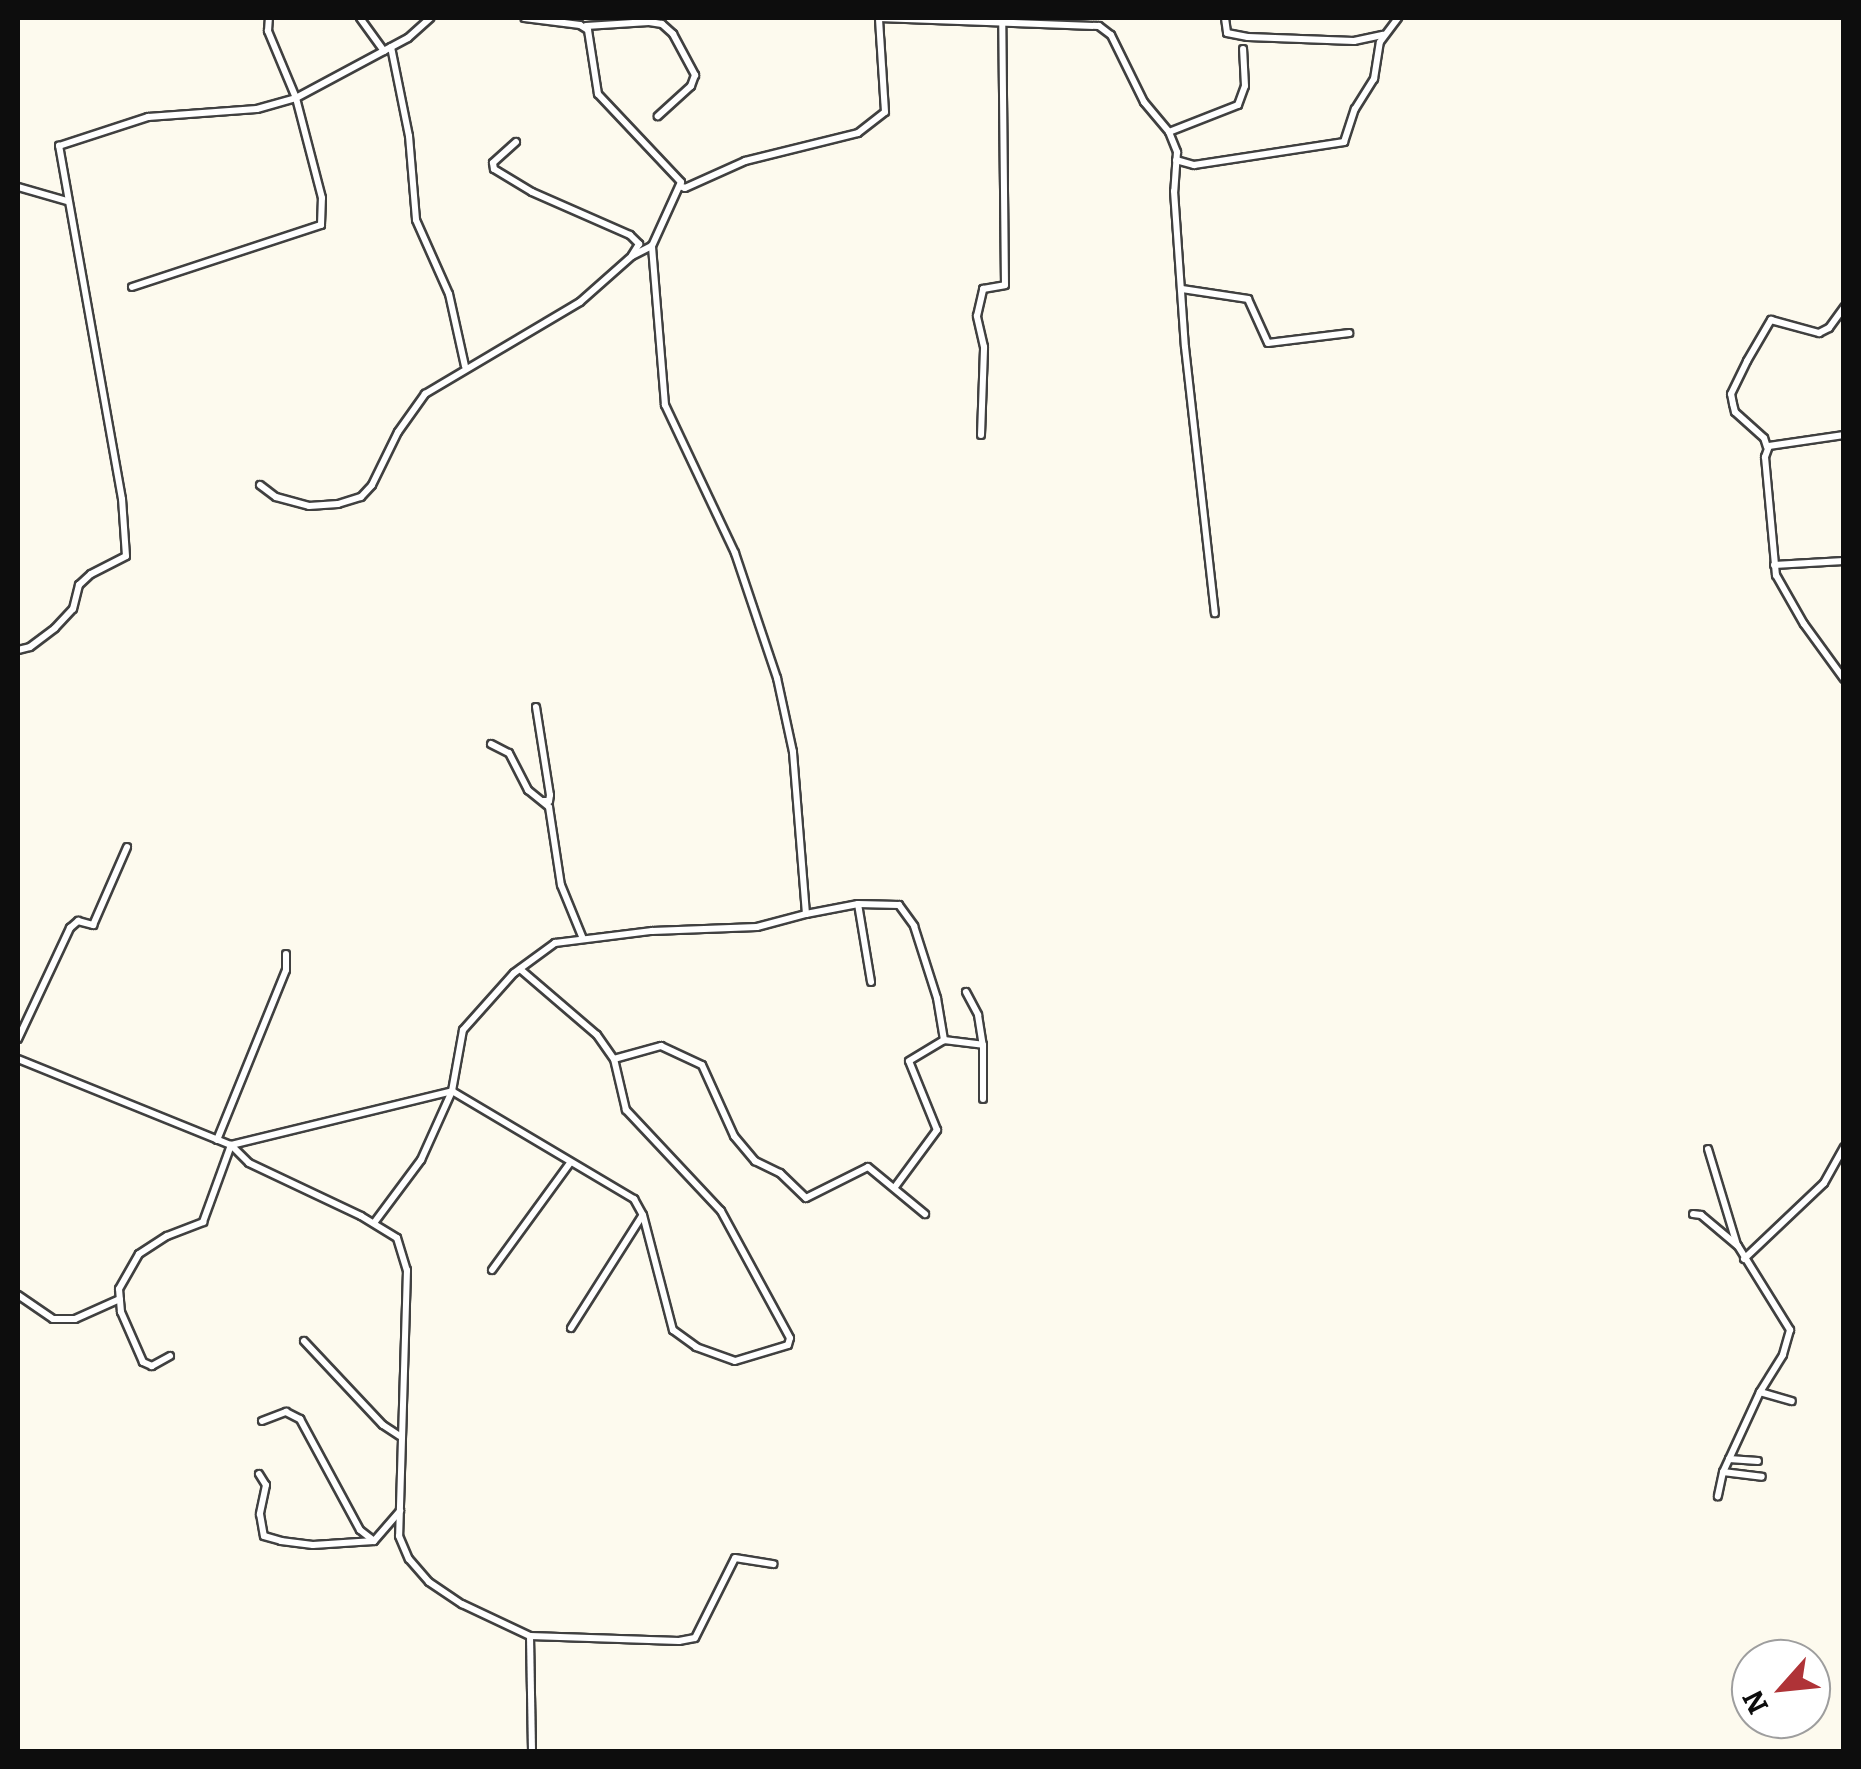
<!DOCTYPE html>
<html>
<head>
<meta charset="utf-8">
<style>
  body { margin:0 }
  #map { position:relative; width:1861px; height:1769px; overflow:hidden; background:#fdfaee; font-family:Bitter,serif }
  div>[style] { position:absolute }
  .roads { filter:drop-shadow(2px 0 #404040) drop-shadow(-2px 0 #404040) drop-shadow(0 2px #404040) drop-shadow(0 -2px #404040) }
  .minor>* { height:6px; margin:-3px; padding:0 3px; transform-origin:3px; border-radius:3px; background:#fff }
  span { translate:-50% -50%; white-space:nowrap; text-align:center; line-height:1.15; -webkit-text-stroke:10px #fff; paint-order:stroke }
  .frame { position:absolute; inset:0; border:20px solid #0d0d0d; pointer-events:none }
  .north { position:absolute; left:1731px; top:1639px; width:100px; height:100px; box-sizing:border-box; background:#fff; border:2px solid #9e9e9e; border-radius:50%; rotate:243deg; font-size:28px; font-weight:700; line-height:40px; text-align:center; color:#0d0d0d }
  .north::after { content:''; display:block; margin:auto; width:35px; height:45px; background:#af3337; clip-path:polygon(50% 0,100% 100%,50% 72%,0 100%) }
</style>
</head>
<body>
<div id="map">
  <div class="roads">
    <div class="minor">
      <i style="left:360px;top:18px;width:41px;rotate:54deg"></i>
      <i style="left:879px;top:18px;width:220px;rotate:2.1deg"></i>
      <i style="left:1099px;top:26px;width:15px;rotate:37deg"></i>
      <i style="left:1111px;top:35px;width:75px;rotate:63.8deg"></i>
      <i style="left:1144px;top:102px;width:39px;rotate:50deg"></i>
      <i style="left:1169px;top:132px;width:22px;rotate:68deg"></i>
      <i style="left:1177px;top:152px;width:39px;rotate:94deg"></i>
      <i style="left:1174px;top:191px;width:156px;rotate:86deg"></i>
      <i style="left:1185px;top:347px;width:268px;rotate:83.6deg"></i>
      <i style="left:1225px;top:18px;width:15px;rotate:82deg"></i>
      <i style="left:1227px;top:33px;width:21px;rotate:11deg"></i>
      <i style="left:1248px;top:37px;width:106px;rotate:2.2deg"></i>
      <i style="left:1354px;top:41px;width:30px;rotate:-12deg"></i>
      <i style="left:586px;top:26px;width:63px;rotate:-3.6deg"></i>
      <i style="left:649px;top:22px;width:13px;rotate:9deg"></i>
      <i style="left:662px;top:24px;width:15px;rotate:42deg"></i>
      <i style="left:673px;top:34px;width:47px;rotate:61.8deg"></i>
      <i style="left:695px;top:75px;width:12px;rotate:110deg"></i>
      <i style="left:691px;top:86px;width:45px;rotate:137.7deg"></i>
      <i style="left:391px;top:47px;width:91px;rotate:78.6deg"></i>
      <i style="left:409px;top:136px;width:84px;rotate:85.2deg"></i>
      <i style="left:416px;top:220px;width:81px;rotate:66deg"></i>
      <i style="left:449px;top:294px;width:74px;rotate:77.5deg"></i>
      <i style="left:1169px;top:132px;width:74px;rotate:-21.4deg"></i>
      <i style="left:1238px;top:105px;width:20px;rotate:-70deg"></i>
      <i style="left:1245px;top:86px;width:37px;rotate:-93deg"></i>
      <i style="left:516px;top:142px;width:31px;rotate:138deg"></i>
      <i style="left:493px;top:163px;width:6px;rotate:81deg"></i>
      <i style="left:494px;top:169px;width:44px;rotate:31.2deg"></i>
      <i style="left:532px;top:192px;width:107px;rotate:23.7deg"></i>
      <i style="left:630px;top:235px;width:13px;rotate:45deg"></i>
      <i style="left:639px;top:244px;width:13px;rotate:122deg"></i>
      <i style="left:1176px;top:160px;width:19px;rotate:16deg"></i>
      <i style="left:1194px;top:165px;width:152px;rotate:-8.7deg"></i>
      <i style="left:1344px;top:142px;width:35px;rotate:-72deg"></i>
      <i style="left:1355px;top:109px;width:36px;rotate:-58deg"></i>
      <i style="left:1374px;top:79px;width:37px;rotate:-81deg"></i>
      <i style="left:1380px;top:42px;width:30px;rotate:-53deg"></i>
      <i style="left:680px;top:186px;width:5px;rotate:22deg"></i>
      <i style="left:685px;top:188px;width:66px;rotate:-24.2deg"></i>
      <i style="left:745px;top:161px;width:116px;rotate:-13.9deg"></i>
      <i style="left:858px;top:133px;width:34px;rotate:-38deg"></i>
      <i style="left:885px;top:112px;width:94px;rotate:-93.7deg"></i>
      <i style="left:18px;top:187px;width:51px;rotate:15.9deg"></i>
      <i style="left:132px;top:287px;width:199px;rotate:-18.2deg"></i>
      <i style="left:321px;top:225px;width:27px;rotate:-88deg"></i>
      <i style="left:322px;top:198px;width:103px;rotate:-104.6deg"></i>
      <i style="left:296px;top:98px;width:73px;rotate:-112.7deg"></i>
      <i style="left:268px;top:31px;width:13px;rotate:-86deg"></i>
      <i style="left:1182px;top:289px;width:67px;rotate:8.6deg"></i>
      <i style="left:1248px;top:299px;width:48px;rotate:65.6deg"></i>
      <i style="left:1268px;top:343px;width:82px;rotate:-7deg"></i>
      <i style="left:981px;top:435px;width:88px;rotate:-88deg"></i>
      <i style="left:984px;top:347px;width:32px;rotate:-103deg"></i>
      <i style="left:977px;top:316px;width:28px;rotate:-77deg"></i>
      <i style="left:983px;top:289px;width:22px;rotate:-10deg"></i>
      <i style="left:1005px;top:285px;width:265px;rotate:-90.6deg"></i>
      <i style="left:1844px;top:435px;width:76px;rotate:171.7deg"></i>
      <i style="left:1769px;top:446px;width:12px;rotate:110deg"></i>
      <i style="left:1765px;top:457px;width:119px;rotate:84.7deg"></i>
      <i style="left:1776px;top:575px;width:56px;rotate:60.3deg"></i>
      <i style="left:1804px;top:624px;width:68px;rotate:54deg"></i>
      <i style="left:1767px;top:447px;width:9px;rotate:-108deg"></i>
      <i style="left:1764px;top:438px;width:39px;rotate:-138deg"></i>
      <i style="left:1735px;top:412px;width:8px;rotate:-104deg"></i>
      <i style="left:1733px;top:404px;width:10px;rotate:-101deg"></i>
      <i style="left:1731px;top:394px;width:37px;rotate:-64deg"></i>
      <i style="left:1747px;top:361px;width:48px;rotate:-59.7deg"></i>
      <i style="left:1771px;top:320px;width:50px;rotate:15.2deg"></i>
      <i style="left:1819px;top:333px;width:11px;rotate:-27deg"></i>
      <i style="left:1829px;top:328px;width:26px;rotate:-54deg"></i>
      <i style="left:260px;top:485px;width:20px;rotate:37deg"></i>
      <i style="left:276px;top:497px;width:34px;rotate:15deg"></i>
      <i style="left:309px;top:506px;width:29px;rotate:-4deg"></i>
      <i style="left:338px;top:504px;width:24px;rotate:-17deg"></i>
      <i style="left:361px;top:497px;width:16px;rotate:-47deg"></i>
      <i style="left:372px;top:485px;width:59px;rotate:-63.9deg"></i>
      <i style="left:398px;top:432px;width:47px;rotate:-54.6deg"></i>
      <i style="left:425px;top:394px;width:180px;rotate:-30.7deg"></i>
      <i style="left:580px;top:302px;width:69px;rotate:-41.5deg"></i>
      <i style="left:632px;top:256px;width:22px;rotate:-27deg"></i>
      <i style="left:1774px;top:565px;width:70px;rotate:-3.3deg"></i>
      <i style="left:18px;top:650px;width:12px;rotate:-14deg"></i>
      <i style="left:30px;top:647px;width:31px;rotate:-37deg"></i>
      <i style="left:55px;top:628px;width:26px;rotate:-47deg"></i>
      <i style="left:73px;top:609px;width:25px;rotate:-76deg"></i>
      <i style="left:79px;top:585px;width:16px;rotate:-43deg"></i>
      <i style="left:91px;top:574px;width:39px;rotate:-27deg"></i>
      <i style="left:126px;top:556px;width:57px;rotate:-94deg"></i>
      <i style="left:122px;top:499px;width:359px;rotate:-100.1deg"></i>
      <i style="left:59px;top:146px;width:94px;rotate:-18deg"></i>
      <i style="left:148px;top:117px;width:109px;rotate:-4.2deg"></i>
      <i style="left:257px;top:109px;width:41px;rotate:-15.8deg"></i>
      <i style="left:296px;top:98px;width:127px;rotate:-28.2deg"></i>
      <i style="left:408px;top:38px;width:30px;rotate:-42deg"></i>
      <i style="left:536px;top:707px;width:89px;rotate:81deg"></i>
      <i style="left:550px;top:795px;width:6px;rotate:99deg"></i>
      <i style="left:549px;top:801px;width:6px;rotate:180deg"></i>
      <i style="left:491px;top:744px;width:20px;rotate:27deg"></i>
      <i style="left:509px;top:753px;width:42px;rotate:62.8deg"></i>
      <i style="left:528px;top:790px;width:27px;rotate:39deg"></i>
      <i style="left:549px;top:807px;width:79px;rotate:81.3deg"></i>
      <i style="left:561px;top:885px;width:58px;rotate:67.8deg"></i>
      <i style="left:858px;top:904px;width:79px;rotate:80.5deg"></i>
      <i style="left:806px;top:914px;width:53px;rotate:-10.9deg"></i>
      <i style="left:858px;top:904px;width:41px;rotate:1.4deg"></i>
      <i style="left:899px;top:905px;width:26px;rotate:54deg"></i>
      <i style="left:914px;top:926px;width:76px;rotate:72.3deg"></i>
      <i style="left:937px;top:998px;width:43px;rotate:80.5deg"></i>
      <i style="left:944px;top:1040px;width:39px;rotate:7deg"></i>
      <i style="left:520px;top:969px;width:101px;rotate:40.6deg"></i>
      <i style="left:597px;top:1035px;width:29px;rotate:55deg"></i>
      <i style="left:614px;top:1059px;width:49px;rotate:-15.5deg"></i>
      <i style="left:661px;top:1046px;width:45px;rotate:24.9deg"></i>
      <i style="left:702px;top:1065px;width:78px;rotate:65.7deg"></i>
      <i style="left:734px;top:1136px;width:33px;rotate:50deg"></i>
      <i style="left:755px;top:1161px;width:28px;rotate:26deg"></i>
      <i style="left:780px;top:1173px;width:36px;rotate:44deg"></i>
      <i style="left:806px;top:1198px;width:69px;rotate:-26.6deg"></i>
      <i style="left:868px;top:1167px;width:74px;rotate:39.5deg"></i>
      <i style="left:966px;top:992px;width:26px;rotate:62deg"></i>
      <i style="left:978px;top:1015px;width:30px;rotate:81deg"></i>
      <i style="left:983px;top:1045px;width:54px;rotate:90deg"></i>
      <i style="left:18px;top:1039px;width:123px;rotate:-64.9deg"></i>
      <i style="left:70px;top:928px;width:11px;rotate:-41deg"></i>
      <i style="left:78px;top:921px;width:16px;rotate:15deg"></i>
      <i style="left:93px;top:925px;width:85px;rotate:-66.4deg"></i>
      <i style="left:18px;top:1059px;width:230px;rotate:22deg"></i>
      <i style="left:231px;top:1145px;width:25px;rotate:45deg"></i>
      <i style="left:249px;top:1163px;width:124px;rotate:25.3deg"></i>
      <i style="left:361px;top:1216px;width:42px;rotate:31.4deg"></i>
      <i style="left:397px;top:1238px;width:34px;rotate:73deg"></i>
      <i style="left:407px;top:1270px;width:266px;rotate:91.7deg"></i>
      <i style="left:399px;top:1536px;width:25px;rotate:67deg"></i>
      <i style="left:409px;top:1559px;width:30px;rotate:49deg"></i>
      <i style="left:429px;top:1582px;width:40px;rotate:34deg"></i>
      <i style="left:462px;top:1604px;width:75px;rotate:25.2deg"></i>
      <i style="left:530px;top:1636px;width:149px;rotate:1.9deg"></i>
      <i style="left:679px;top:1641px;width:16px;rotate:-11deg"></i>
      <i style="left:695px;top:1638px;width:89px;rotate:-63.4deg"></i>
      <i style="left:735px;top:1558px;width:39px;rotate:9deg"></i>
      <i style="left:217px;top:1140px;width:183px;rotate:-67.9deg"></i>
      <i style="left:286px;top:970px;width:16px;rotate:-90deg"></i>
      <i style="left:1708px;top:1149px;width:100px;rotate:73.2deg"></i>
      <i style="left:895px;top:1187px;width:71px;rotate:-53.6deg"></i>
      <i style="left:937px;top:1130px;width:74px;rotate:-112.1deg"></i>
      <i style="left:909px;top:1061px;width:41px;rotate:-31deg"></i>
      <i style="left:1693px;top:1214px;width:8px;rotate:7deg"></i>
      <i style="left:1701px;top:1215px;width:48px;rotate:40deg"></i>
      <i style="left:1738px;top:1246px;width:99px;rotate:58.2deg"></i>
      <i style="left:1790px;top:1330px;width:26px;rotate:106deg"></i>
      <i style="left:1783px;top:1355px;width:44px;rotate:121.9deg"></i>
      <i style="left:1760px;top:1392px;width:88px;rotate:114.8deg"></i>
      <i style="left:1723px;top:1472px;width:25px;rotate:102deg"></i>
      <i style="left:374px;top:1223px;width:79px;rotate:-53.3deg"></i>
      <i style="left:421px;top:1160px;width:76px;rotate:-65.8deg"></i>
      <i style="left:452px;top:1091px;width:212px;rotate:30.7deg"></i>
      <i style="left:634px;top:1199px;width:18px;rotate:61deg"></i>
      <i style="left:643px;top:1215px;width:119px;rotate:75.4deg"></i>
      <i style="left:673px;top:1330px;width:29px;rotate:36deg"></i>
      <i style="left:696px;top:1347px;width:41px;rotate:19.7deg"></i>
      <i style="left:735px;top:1361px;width:55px;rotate:-16.8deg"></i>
      <i style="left:788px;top:1345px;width:7px;rotate:-74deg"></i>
      <i style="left:790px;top:1338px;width:145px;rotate:-118.5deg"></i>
      <i style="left:721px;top:1211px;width:139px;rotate:-133.2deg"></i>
      <i style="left:626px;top:1110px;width:52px;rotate:-103.2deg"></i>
      <i style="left:1744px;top:1259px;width:110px;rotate:-43.5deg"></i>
      <i style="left:1824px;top:1183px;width:41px;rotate:-60.9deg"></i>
      <i style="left:492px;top:1270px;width:132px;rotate:-53.9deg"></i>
      <i style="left:18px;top:1295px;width:42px;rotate:34.4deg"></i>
      <i style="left:53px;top:1319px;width:22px"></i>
      <i style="left:75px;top:1319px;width:49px;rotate:-24deg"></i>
      <i style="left:571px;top:1328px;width:133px;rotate:-57.6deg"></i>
      <i style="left:304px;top:1341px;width:115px;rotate:46.8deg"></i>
      <i style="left:383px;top:1425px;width:20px;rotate:33deg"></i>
      <i style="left:170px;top:1356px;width:21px;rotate:151deg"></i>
      <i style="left:152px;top:1366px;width:10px;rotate:-156deg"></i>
      <i style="left:143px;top:1362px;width:55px;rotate:-113.7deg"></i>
      <i style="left:121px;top:1312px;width:23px;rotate:-95deg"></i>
      <i style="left:119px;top:1289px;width:40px;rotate:-60.3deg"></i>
      <i style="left:139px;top:1254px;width:33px;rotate:-33deg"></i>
      <i style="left:167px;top:1236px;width:39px;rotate:-21deg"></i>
      <i style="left:203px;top:1222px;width:82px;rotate:-70deg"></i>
      <i style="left:231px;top:1145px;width:228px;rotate:-13.7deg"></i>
      <i style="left:452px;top:1091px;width:62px;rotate:-79.8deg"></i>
      <i style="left:463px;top:1030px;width:76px;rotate:-48.2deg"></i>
      <i style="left:514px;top:973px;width:51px;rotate:-36.2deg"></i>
      <i style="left:555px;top:943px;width:98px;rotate:-7.1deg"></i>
      <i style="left:652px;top:931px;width:105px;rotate:-2.2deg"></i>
      <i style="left:757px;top:927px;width:51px;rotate:-14.9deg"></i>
      <i style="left:806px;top:914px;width:163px;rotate:-94.6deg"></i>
      <i style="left:793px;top:752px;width:76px;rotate:-102.2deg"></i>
      <i style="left:777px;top:678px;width:132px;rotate:-108.6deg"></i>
      <i style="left:735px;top:553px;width:164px;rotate:-115.3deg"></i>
      <i style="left:665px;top:405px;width:160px;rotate:-94.7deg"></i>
      <i style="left:652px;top:246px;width:70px;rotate:-65.6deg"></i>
      <i style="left:681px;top:182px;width:121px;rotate:-133.3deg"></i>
      <i style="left:598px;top:94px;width:65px;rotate:-98.9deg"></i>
      <i style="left:588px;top:30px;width:9px;rotate:-148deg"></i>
      <i style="left:580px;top:25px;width:56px;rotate:-172.9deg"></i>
      <i style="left:1760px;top:1392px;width:33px;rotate:16deg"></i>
      <i style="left:262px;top:1421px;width:26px;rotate:-21deg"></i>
      <i style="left:286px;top:1412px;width:16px;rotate:27deg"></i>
      <i style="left:300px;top:1419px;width:126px;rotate:61.6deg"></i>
      <i style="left:360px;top:1530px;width:16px;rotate:38deg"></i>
      <i style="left:1729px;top:1459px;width:29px;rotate:4deg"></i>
      <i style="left:1723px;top:1472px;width:39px;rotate:7deg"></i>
      <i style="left:259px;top:1474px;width:13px;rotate:58deg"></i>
      <i style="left:266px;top:1485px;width:30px;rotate:102deg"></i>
      <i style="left:260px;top:1514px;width:22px;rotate:80deg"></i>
      <i style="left:264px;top:1536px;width:18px;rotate:16deg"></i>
      <i style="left:281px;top:1541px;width:32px;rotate:7deg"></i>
      <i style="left:313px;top:1545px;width:61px;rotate:-3.8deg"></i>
      <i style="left:374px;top:1541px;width:40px;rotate:-49deg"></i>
      <i style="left:530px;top:1636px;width:116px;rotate:89deg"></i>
    </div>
  </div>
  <div class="frame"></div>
  <div class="north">N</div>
</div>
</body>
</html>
